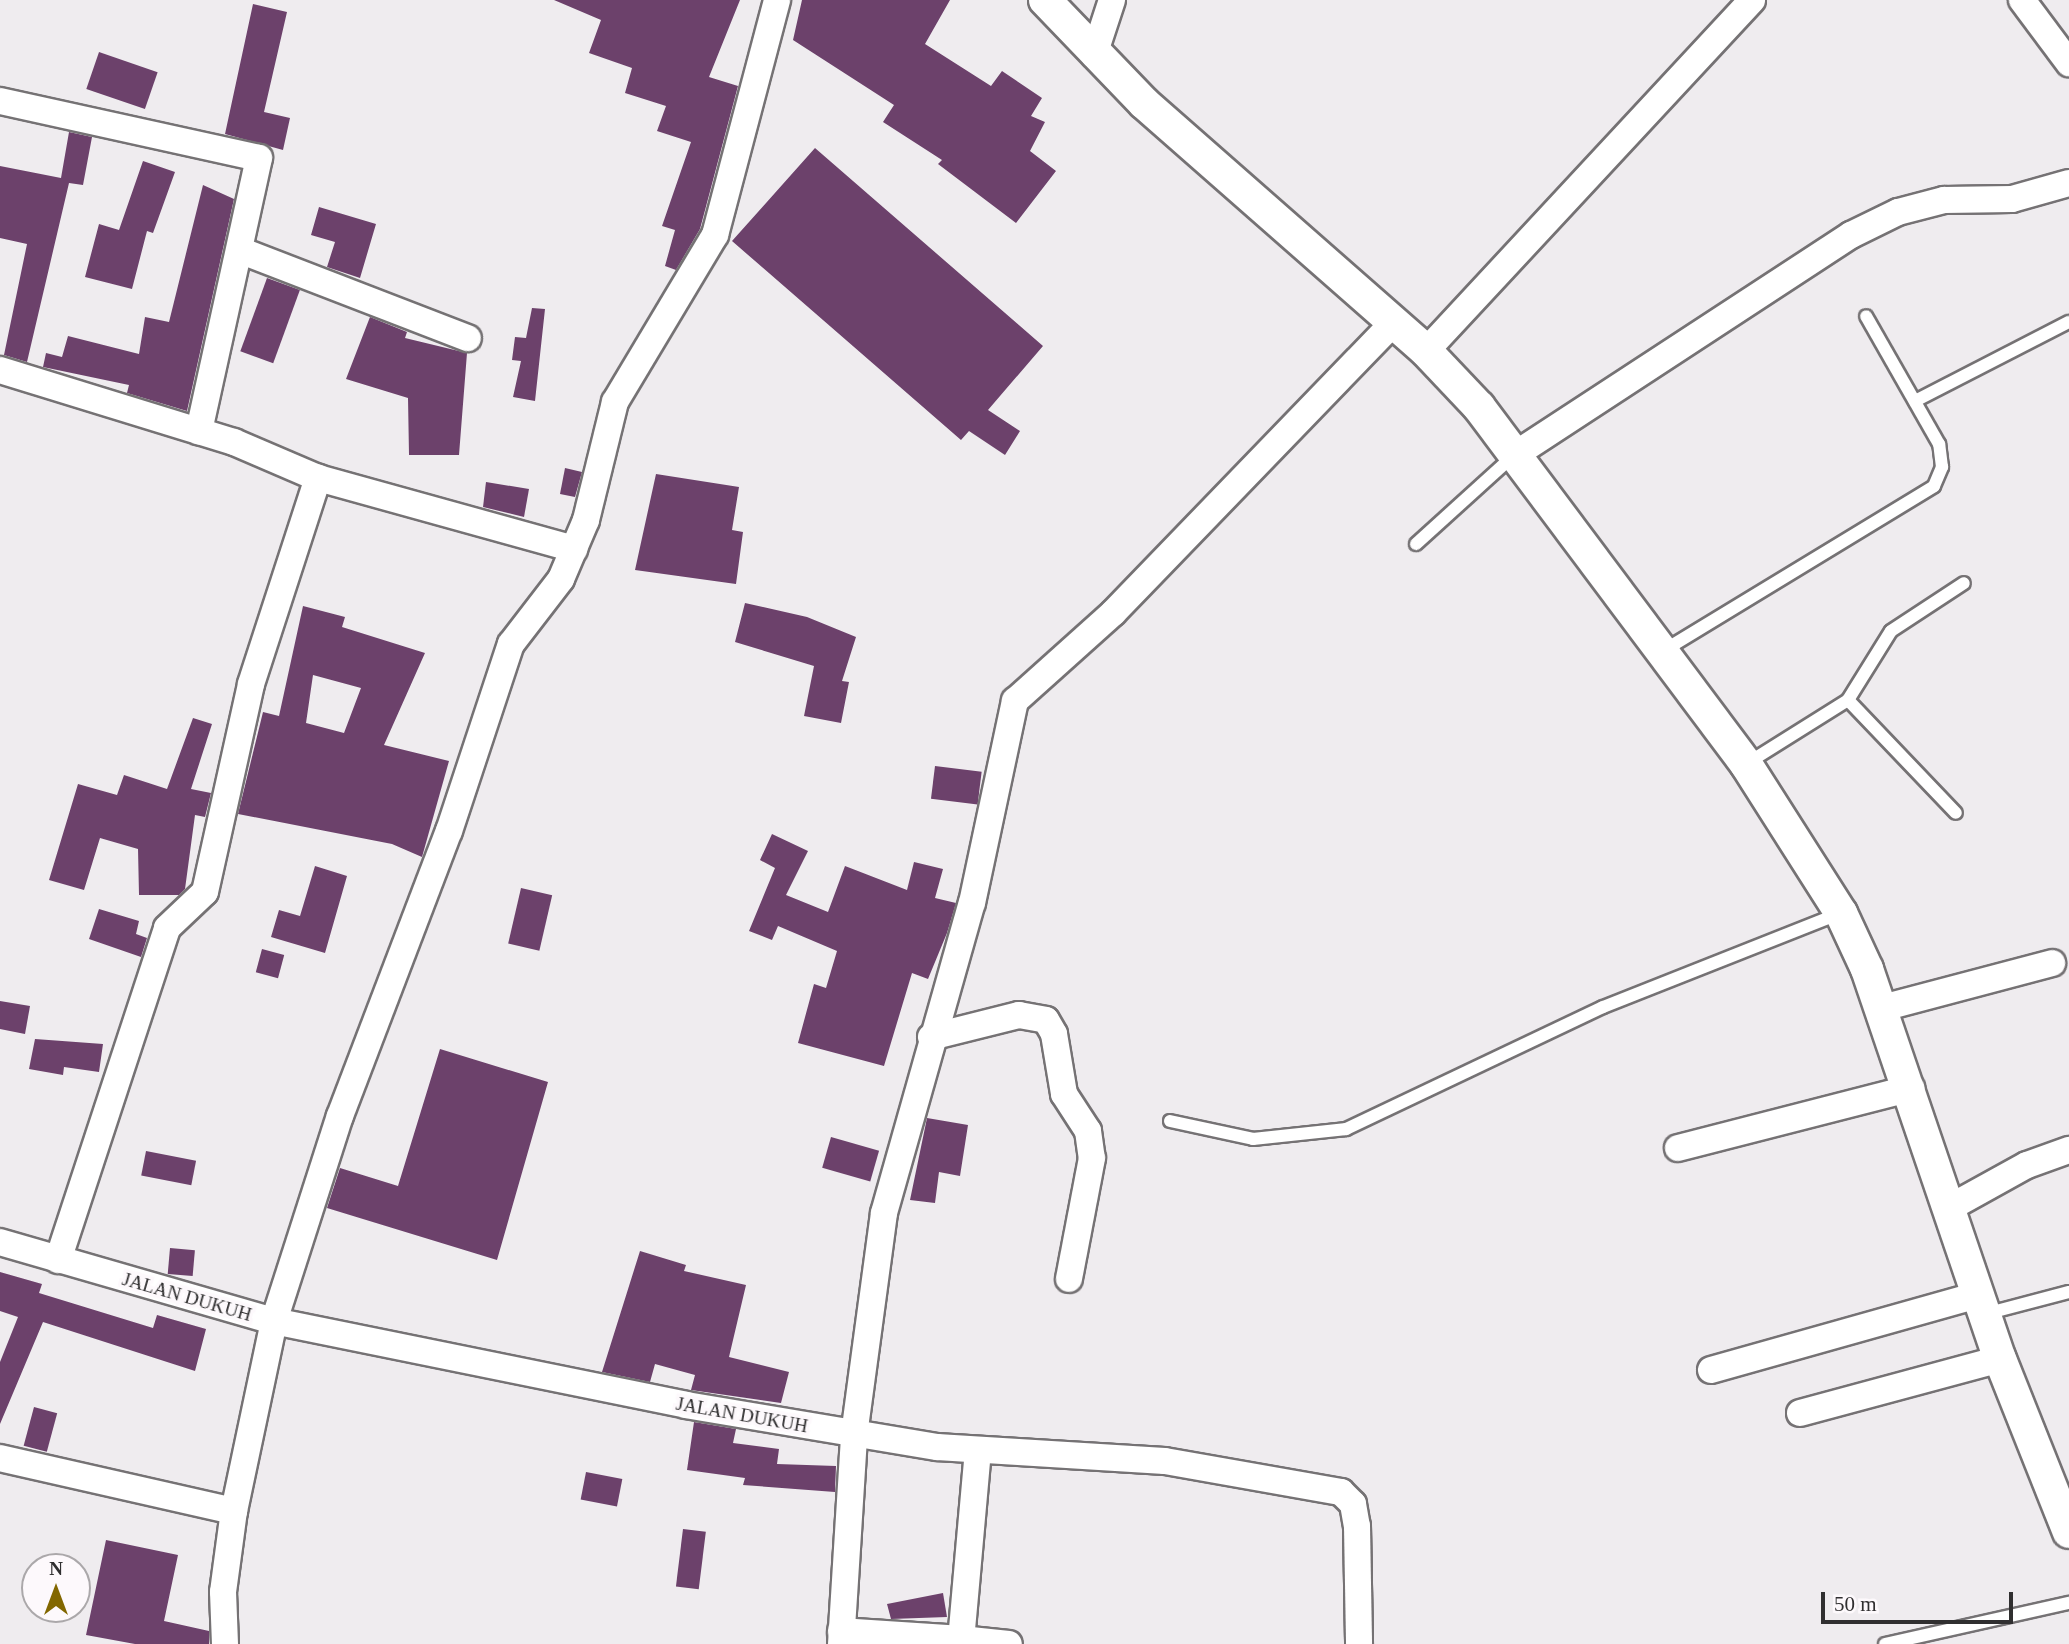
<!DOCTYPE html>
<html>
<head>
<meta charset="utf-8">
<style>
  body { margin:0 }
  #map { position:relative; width:2069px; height:1644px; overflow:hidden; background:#efecef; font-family:Georgia,serif }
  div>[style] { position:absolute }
  .building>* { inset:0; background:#6c416b; transform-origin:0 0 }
  .roads { filter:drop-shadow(2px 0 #757274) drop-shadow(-2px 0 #757274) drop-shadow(0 2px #757274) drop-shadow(0 -2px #757274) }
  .service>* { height:12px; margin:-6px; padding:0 6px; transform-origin:6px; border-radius:6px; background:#fff }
  .minor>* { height:26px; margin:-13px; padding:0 13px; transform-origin:13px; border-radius:13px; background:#fff }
  .tertiary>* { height:32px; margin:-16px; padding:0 16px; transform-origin:16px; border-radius:16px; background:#fff }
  span { translate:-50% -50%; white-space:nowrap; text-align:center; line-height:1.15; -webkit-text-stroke:7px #fdf9fc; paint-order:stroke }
  .street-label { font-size:19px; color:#302f30 }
  .north { position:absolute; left:21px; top:1553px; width:70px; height:70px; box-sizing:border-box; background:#fdf9fc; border:2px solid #aba8aa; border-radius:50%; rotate:0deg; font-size:19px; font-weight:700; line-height:28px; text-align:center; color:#302f30 }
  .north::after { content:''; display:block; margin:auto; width:24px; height:32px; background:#826700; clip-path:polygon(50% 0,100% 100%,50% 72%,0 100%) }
  .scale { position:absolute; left:1821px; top:1592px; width:192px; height:32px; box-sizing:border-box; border:4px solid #302f30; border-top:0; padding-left:9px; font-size:21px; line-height:24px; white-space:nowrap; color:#302f30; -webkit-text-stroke:5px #fdf9fc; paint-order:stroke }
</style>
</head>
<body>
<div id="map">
  <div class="building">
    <i style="clip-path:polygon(554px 0,740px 0,709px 77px,738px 86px,700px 229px,676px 270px,665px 266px,675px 230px,662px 226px,691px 142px,657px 131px,666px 106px,625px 93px,632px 68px,589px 53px,601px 20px)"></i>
    <i style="clip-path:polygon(802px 0,950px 0,925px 44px,991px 86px,1002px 71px,1042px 98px,1031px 116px,1045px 122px,1030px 151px,1056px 171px,1016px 223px,938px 164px,942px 160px,883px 122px,894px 105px,793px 40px)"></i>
    <i style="clip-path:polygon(253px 4px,287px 12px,264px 112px,290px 118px,283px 150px,225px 134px)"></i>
    <i style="left:99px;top:52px;width:62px;height:39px;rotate:19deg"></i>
    <i style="clip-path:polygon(69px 132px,92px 137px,83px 185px,69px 183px,27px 362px,4px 355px,27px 244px,0 238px,0 166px,61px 178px)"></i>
    <i style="clip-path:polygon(815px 148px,1043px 346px,988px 410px,1020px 431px,1005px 455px,969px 431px,961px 440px,732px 241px)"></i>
    <i style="clip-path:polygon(143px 161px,175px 172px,153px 233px,147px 231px,132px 289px,85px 277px,99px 224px,119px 230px)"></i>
    <i style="clip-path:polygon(203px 185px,234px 199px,187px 411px,127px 393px,129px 385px,43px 367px,46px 353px,62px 357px,68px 336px,139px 354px,145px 317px,169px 322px)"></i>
    <i style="clip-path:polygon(319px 207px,376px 224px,360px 278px,327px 267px,335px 242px,311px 235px)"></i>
    <i style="left:267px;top:278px;width:35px;height:78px;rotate:20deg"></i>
    <i style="clip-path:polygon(532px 308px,545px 309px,535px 401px,513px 397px,521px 361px,512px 360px,515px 337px,526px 338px)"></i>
    <i style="clip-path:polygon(370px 317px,407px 332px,405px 338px,467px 353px,459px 455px,409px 455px,408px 398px,346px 379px)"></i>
    <i style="clip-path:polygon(565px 468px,582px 472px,575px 497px,560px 494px)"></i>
    <i style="clip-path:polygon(656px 474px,739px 487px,732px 530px,743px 532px,736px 584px,635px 570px)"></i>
    <i style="clip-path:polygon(486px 482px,529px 489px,524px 517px,483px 507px)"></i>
    <i style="clip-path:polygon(745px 603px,807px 617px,856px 637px,842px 681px,849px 682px,841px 723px,804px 716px,814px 666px,735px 642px)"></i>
    <i style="clip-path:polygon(evenodd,303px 606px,345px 617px,342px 627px,425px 653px,384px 745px,449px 761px,422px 857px,392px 844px,238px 814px,263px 712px,279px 716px,303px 606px,313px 675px,361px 688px,344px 733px,306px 723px,313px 675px)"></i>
    <i style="clip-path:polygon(193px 718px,212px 724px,191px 789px,211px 793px,205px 817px,195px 815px,185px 889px,179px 895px,139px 895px,138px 849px,100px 838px,84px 890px,49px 880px,78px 784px,117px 795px,124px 775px,167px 789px)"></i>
    <i style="left:935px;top:766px;width:47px;height:33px;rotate:7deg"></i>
    <i style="clip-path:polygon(772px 834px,808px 851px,786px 895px,828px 912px,845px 866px,907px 890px,914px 862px,943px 869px,935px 898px,956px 903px,947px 933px,928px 979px,912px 973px,884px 1066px,798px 1043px,814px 984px,826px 988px,837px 951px,778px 926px,772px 940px,749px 931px,775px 868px,760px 860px)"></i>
    <i style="clip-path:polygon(315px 866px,347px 876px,325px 953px,271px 937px,279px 910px,300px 916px)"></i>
    <i style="left:521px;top:888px;width:32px;height:57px;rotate:13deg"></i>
    <i style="clip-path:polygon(99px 909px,139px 921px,136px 934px,147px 938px,141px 957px,89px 939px)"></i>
    <i style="left:262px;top:949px;width:23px;height:24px;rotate:15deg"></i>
    <i style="clip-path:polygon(0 1001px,30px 1006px,25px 1034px,0 1029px)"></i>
    <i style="clip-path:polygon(35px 1039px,103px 1044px,99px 1072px,64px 1067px,63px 1075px,29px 1069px)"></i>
    <i style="clip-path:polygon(440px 1049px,548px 1082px,497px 1260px,327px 1208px,340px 1168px,398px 1186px)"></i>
    <i style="clip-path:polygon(927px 1118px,968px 1125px,960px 1176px,939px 1172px,935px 1203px,910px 1200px)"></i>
    <i style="left:831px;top:1137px;width:50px;height:32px;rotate:16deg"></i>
    <i style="left:146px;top:1151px;width:51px;height:25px;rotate:11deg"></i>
    <i style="left:170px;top:1248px;width:25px;height:26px;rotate:5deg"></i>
    <i style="clip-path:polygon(640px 1251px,686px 1265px,684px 1271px,746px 1285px,729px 1357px,789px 1372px,781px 1403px,691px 1390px,695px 1375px,655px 1364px,650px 1382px,602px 1372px)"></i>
    <i style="clip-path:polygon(0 1272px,42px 1284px,39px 1293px,153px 1328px,157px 1315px,206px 1329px,195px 1371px,43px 1322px,0 1424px,0 1362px,18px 1317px,0 1311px)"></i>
    <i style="left:34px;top:1407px;width:24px;height:40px;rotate:15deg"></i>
    <i style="clip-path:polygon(694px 1422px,736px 1429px,733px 1443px,779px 1449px,777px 1464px,836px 1466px,835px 1492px,743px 1485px,745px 1478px,687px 1470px)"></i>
    <i style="left:586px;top:1472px;width:37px;height:28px;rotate:11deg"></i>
    <i style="left:683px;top:1529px;width:23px;height:58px;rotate:7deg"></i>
    <i style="clip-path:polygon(106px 1540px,178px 1555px,164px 1621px,209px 1631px,209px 1644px,135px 1644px,86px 1635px)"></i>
    <i style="clip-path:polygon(943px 1593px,947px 1617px,891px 1619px,887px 1604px)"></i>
  </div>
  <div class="roads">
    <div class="service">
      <i style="left:1915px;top:401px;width:173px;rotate:-27.2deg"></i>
      <i style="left:1416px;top:544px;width:131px;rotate:-42.2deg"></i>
      <i style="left:1663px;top:651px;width:317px;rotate:-31.3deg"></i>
      <i style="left:1934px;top:486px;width:21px;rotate:-67deg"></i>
      <i style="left:1942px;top:467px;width:23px;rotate:-97deg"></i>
      <i style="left:1939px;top:444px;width:147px;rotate:-119.7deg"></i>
      <i style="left:1848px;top:700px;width:156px;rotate:46.3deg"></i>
      <i style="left:1746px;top:764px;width:120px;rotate:-32.1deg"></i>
      <i style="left:1848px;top:700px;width:81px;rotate:-58.1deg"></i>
      <i style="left:1891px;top:631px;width:87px;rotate:-33.3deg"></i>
      <i style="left:1170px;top:1121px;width:85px;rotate:12.2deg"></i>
      <i style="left:1253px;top:1139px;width:94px;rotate:-6.1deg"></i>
      <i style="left:1346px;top:1129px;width:284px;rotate:-25.4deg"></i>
      <i style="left:1603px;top:1007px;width:256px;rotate:-21.6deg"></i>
      <i style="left:1985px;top:1314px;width:87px;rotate:-14.7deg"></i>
      <i style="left:1885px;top:1644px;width:189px;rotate:-12.6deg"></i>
    </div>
    <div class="minor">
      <i style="left:2022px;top:0;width:79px;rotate:53.3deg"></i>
      <i style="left:1094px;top:55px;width:58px;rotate:-71.9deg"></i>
      <i style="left:0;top:101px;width:265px;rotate:12.4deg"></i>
      <i style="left:259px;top:158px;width:280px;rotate:102.4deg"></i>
      <i style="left:242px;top:251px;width:242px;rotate:21.1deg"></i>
      <i style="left:1426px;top:351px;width:479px;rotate:-47.1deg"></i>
      <i style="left:0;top:370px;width:245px;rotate:17.1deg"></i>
      <i style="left:234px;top:442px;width:91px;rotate:23.2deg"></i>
      <i style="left:318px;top:478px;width:266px;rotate:15.5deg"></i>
      <i style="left:1513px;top:456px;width:404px;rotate:-33.2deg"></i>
      <i style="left:1851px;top:235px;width:52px;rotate:-26.1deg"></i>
      <i style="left:1898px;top:212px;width:48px;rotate:-14.6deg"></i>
      <i style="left:1944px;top:200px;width:68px;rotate:-0.8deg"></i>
      <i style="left:2012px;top:199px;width:59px;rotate:-15.7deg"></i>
      <i style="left:1882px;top:1008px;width:176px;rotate:-14.8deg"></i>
      <i style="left:931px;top:1037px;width:91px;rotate:-14deg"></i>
      <i style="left:1019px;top:1015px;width:27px;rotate:10deg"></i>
      <i style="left:1046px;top:1020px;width:16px;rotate:60deg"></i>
      <i style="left:1054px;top:1034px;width:61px;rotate:80.5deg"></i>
      <i style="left:1064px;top:1094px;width:44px;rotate:57deg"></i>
      <i style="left:1088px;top:1131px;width:27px;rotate:82deg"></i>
      <i style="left:1092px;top:1158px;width:123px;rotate:100.8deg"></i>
      <i style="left:1678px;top:1148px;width:241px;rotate:-14.4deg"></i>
      <i style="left:1949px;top:1208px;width:89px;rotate:-28.9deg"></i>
      <i style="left:2027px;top:1165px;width:45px;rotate:-19.7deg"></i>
      <i style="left:0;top:1242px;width:285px;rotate:16.1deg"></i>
      <i style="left:274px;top:1321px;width:420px;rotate:11.5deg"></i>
      <i style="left:686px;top:1405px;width:254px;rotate:9.5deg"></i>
      <i style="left:937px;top:1447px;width:228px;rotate:3.5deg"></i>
      <i style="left:1165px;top:1461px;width:179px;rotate:10deg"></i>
      <i style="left:1341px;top:1492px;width:17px;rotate:45deg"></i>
      <i style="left:1353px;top:1504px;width:22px;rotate:80deg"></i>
      <i style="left:1357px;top:1526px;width:118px;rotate:89deg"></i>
      <i style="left:58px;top:1260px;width:349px;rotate:-71.8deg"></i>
      <i style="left:167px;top:928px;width:52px;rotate:-43.5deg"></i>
      <i style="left:205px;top:892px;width:213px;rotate:-77.5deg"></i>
      <i style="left:251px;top:684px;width:217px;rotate:-72deg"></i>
      <i style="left:1711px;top:1370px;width:276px;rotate:-15.7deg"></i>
      <i style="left:1800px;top:1413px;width:207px;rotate:-15.1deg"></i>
      <i style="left:978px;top:1450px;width:190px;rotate:95.1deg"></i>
      <i style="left:961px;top:1639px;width:48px;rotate:5.9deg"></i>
      <i style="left:0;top:1458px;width:240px;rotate:12.8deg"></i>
      <i style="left:841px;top:1631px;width:120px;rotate:3.8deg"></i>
      <i style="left:225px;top:1644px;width:52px;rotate:-92.2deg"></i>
      <i style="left:223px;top:1592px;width:82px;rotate:-82.3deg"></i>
      <i style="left:234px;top:1511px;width:194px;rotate:-78.1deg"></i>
      <i style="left:274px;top:1321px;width:215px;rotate:-72.2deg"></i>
      <i style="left:340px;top:1116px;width:305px;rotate:-69.1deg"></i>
      <i style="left:449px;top:831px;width:197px;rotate:-71.7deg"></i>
      <i style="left:511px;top:644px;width:82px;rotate:-52.4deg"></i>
      <i style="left:561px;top:579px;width:64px;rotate:-67deg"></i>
      <i style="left:586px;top:520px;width:122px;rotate:-76.2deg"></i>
      <i style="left:615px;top:402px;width:195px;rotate:-59.1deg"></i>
      <i style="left:715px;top:235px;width:243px;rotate:-75.2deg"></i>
      <i style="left:841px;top:1644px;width:209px;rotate:-86.4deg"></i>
      <i style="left:854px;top:1435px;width:224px;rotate:-82.3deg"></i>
      <i style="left:884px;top:1213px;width:322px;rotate:-74.2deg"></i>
      <i style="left:972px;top:903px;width:207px;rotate:-78deg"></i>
      <i style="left:1015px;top:701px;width:132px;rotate:-41.9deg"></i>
      <i style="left:1113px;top:613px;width:403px;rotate:-46deg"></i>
    </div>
    <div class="tertiary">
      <i style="left:1045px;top:0;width:143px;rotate:46.1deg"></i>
      <i style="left:1144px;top:103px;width:376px;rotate:41.3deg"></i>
      <i style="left:1426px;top:351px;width:77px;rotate:46.6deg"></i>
      <i style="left:1479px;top:407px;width:446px;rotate:53.2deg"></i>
      <i style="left:1746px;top:764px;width:177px;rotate:57.5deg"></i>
      <i style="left:1841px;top:913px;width:62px;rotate:65.1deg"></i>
      <i style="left:1867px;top:969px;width:412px;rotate:71.2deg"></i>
      <i style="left:2000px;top:1359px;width:186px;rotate:68.3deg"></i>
    </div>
  </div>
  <div class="street-label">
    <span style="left:187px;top:1297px;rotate:16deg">JALAN DUKUH</span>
    <span style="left:742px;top:1415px;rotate:10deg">JALAN DUKUH</span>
  </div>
  <div class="north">N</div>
  <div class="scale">50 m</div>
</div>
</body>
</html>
